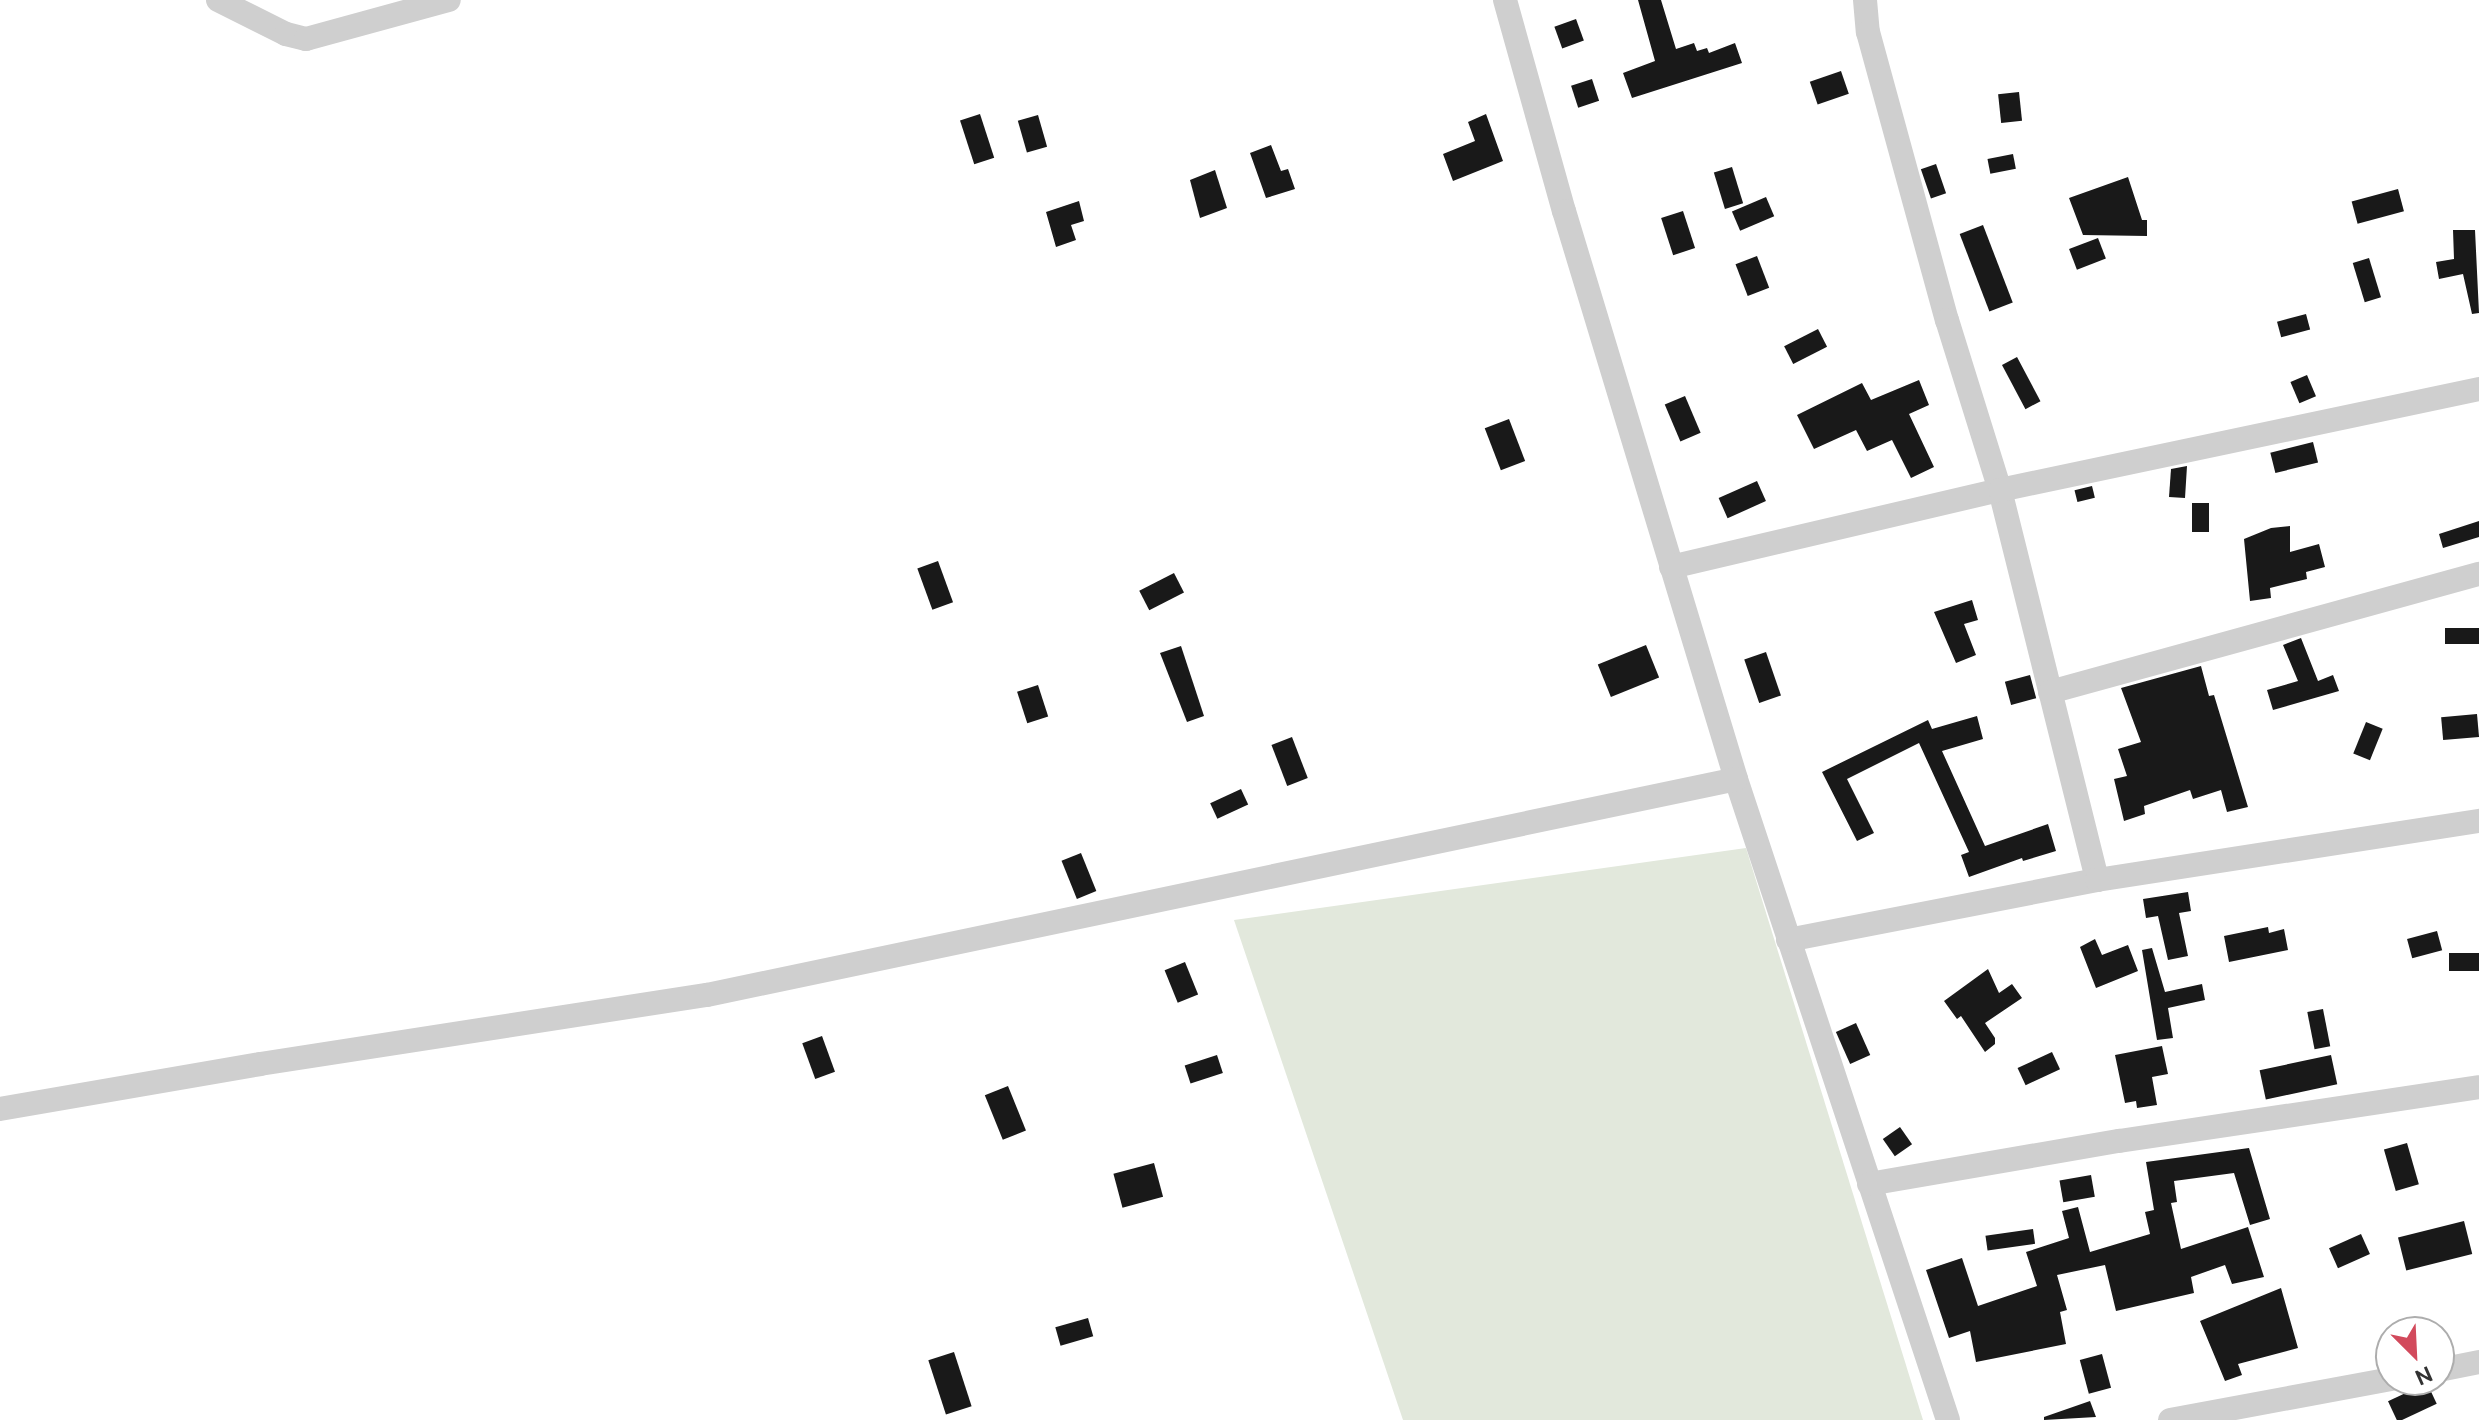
<!DOCTYPE html>
<html>
<head>
<meta charset="utf-8">
<style>
  body { margin:0 }
  #map { position:relative; width:2479px; height:1420px; overflow:hidden; background:#fff; font-family:Ubuntu,sans-serif }
  div>[style] { position:absolute }
  .green>* { inset:0; background:#e2e8dc }
  .building>* { inset:0; background:#191919; transform-origin:0 0 }
  .street>* { height:24px; margin:-12px; padding:0 12px; transform-origin:12px; border-radius:12px; background:#cfcfcf }
  span { translate:-50% -50%; white-space:nowrap; text-align:center; line-height:1.15; -webkit-text-stroke:8px #fff; paint-order:stroke }
  .north { position:absolute; left:2375px; top:1316px; width:80px; height:80px; box-sizing:border-box; background:#fff; border:2px solid #adadad; border-radius:50%; rotate:156deg; font-size:22px; font-weight:700; line-height:32px; text-align:center; color:#323232 }
  .north::after { content:''; display:block; margin:auto; width:28px; height:36px; background:#d24a5c; clip-path:polygon(50% 0,100% 100%,50% 72%,0 100%) }
</style>
</head>
<body>
<div id="map">
  <div class="green">
    <i style="clip-path:polygon(1746px 848px,1923px 1420px,1403px 1420px,1234px 920px)"></i>
  </div>
  <div class="building">
    <i style="clip-path:polygon(1638px 0,1661px 0,1676px 49px,1694px 43px,1697px 51px,1707px 48px,1709px 53px,1735px 43px,1742px 63px,1632px 98px,1623px 73px,1655px 61px)"></i>
    <i style="left:1576px;top:19px;width:23px;height:23px;rotate:70deg"></i>
    <i style="left:1841px;top:71px;width:24px;height:33px;rotate:71deg"></i>
    <i style="left:1592px;top:79px;width:23px;height:22px;rotate:72deg"></i>
    <i style="left:2019px;top:92px;width:29px;height:21px;rotate:84deg"></i>
    <i style="left:980px;top:114px;width:46px;height:21px;rotate:72deg"></i>
    <i style="clip-path:polygon(1486px 114px,1503px 161px,1453px 181px,1443px 154px,1475px 141px,1468px 122px)"></i>
    <i style="left:1038px;top:115px;width:33px;height:21px;rotate:74deg"></i>
    <i style="clip-path:polygon(1271px 145px,1281px 171px,1288px 169px,1295px 189px,1266px 198px,1250px 153px)"></i>
    <i style="left:2013px;top:154px;width:15px;height:26px;rotate:79deg"></i>
    <i style="left:1936px;top:164px;width:31px;height:16px;rotate:71deg"></i>
    <i style="left:1732px;top:167px;width:38px;height:19px;rotate:73deg"></i>
    <i style="clip-path:polygon(1215px 170px,1227px 208px,1200px 218px,1190px 180px)"></i>
    <i style="clip-path:polygon(2128px 177px,2142px 220px,2147px 220px,2147px 236px,2083px 235px,2069px 198px)"></i>
    <i style="left:2398px;top:189px;width:23px;height:48px;rotate:75deg"></i>
    <i style="left:1766px;top:197px;width:21px;height:37px;rotate:67deg"></i>
    <i style="clip-path:polygon(1079px 201px,1084px 221px,1071px 225px,1076px 240px,1056px 247px,1046px 212px)"></i>
    <i style="left:1683px;top:211px;width:39px;height:23px;rotate:72deg"></i>
    <i style="left:1983px;top:225px;width:83px;height:25px;rotate:69deg"></i>
    <i style="clip-path:polygon(2453px 230px,2475px 230px,2479px 313px,2472px 314px,2463px 274px,2439px 279px,2436px 262px,2454px 259px)"></i>
    <i style="left:2098px;top:238px;width:22px;height:31px;rotate:69deg"></i>
    <i style="left:1757px;top:256px;width:34px;height:23px;rotate:69deg"></i>
    <i style="left:2369px;top:258px;width:41px;height:17px;rotate:73deg"></i>
    <i style="left:2306px;top:314px;width:16px;height:30px;rotate:75deg"></i>
    <i style="left:1818px;top:329px;width:20px;height:38px;rotate:63deg"></i>
    <i style="left:2017px;top:357px;width:50px;height:17px;rotate:62deg"></i>
    <i style="left:2307px;top:375px;width:23px;height:18px;rotate:67deg"></i>
    <i style="clip-path:polygon(1919px 380px,1929px 405px,1909px 414px,1934px 467px,1911px 478px,1892px 440px,1867px 451px,1856px 430px,1814px 449px,1797px 415px,1862px 383px,1871px 400px)"></i>
    <i style="left:1685px;top:396px;width:40px;height:22px;rotate:67deg"></i>
    <i style="left:1509px;top:419px;width:45px;height:26px;rotate:69deg"></i>
    <i style="left:2313px;top:442px;width:21px;height:44px;rotate:76deg"></i>
    <i style="clip-path:polygon(2187px 466px,2185px 498px,2169px 497px,2171px 469px)"></i>
    <i style="left:1757px;top:481px;width:22px;height:42px;rotate:66deg"></i>
    <i style="left:2092px;top:486px;width:12px;height:18px;rotate:76deg"></i>
    <i style="left:2192px;top:503px;width:17px;height:29px"></i>
    <i style="clip-path:polygon(2479px 521px,2479px 537px,2443px 548px,2439px 534px)"></i>
    <i style="clip-path:polygon(2290px 526px,2290px 552px,2319px 544px,2325px 567px,2306px 572px,2307px 579px,2270px 588px,2271px 598px,2250px 601px,2244px 539px,2271px 528px)"></i>
    <i style="left:938px;top:561px;width:44px;height:22px;rotate:70deg"></i>
    <i style="left:1174px;top:573px;width:22px;height:39px;rotate:63deg"></i>
    <i style="clip-path:polygon(1972px 600px,1978px 620px,1964px 624px,1976px 655px,1956px 663px,1934px 612px)"></i>
    <i style="left:2479px;top:628px;width:16px;height:34px;rotate:90deg"></i>
    <i style="clip-path:polygon(2301px 638px,2318px 681px,2333px 675px,2339px 691px,2273px 710px,2267px 690px,2298px 681px,2283px 645px)"></i>
    <i style="left:1646px;top:645px;width:35px;height:52px;rotate:68deg"></i>
    <i style="clip-path:polygon(1181px 646px,1204px 716px,1187px 722px,1160px 653px)"></i>
    <i style="left:1766px;top:652px;width:46px;height:23px;rotate:71deg"></i>
    <i style="clip-path:polygon(2201px 666px,2209px 696px,2214px 695px,2248px 807px,2227px 812px,2221px 790px,2193px 799px,2190px 790px,2144px 806px,2145px 814px,2124px 821px,2114px 779px,2127px 776px,2118px 749px,2141px 742px,2121px 688px)"></i>
    <i style="left:2030px;top:675px;width:24px;height:26px;rotate:75deg"></i>
    <i style="left:1038px;top:685px;width:33px;height:22px;rotate:72deg"></i>
    <i style="left:2477px;top:714px;width:23px;height:36px;rotate:85deg"></i>
    <i style="clip-path:polygon(1977px 716px,1983px 739px,1942px 751px,1985px 846px,2048px 824px,2056px 851px,2023px 861px,2022px 858px,1969px 877px,1961px 855px,1969px 852px,1919px 743px,1847px 779px,1874px 833px,1857px 841px,1822px 772px,1928px 720px,1932px 729px)"></i>
    <i style="left:2366px;top:722px;width:18px;height:34px;rotate:22deg"></i>
    <i style="left:1292px;top:737px;width:44px;height:22px;rotate:69deg"></i>
    <i style="left:1241px;top:789px;width:17px;height:34px;rotate:65deg"></i>
    <i style="left:1081px;top:853px;width:41px;height:21px;rotate:68deg"></i>
    <i style="clip-path:polygon(2188px 892px,2191px 911px,2179px 913px,2188px 956px,2168px 960px,2158px 916px,2146px 918px,2143px 899px)"></i>
    <i style="clip-path:polygon(2268px 927px,2269px 933px,2284px 929px,2288px 950px,2229px 962px,2224px 936px)"></i>
    <i style="left:2437px;top:931px;width:20px;height:31px;rotate:75deg"></i>
    <i style="clip-path:polygon(2095px 939px,2102px 955px,2128px 945px,2138px 971px,2096px 988px,2080px 947px)"></i>
    <i style="clip-path:polygon(2152px 948px,2165px 992px,2202px 984px,2205px 1000px,2168px 1008px,2173px 1038px,2157px 1040px,2142px 950px)"></i>
    <i style="left:2479px;top:953px;width:18px;height:30px;rotate:90deg"></i>
    <i style="left:1185px;top:962px;width:35px;height:22px;rotate:68deg"></i>
    <i style="clip-path:polygon(1988px 969px,1999px 993px,2012px 984px,2022px 998px,1985px 1023px,1995px 1038px,1995px 1044px,1985px 1052px,1961px 1016px,1957px 1019px,1944px 1001px)"></i>
    <i style="left:2323px;top:1009px;width:38px;height:16px;rotate:79deg"></i>
    <i style="left:1856px;top:1023px;width:35px;height:22px;rotate:66deg"></i>
    <i style="left:822px;top:1036px;width:38px;height:21px;rotate:70deg"></i>
    <i style="clip-path:polygon(2162px 1046px,2168px 1074px,2152px 1077px,2157px 1105px,2137px 1108px,2136px 1101px,2125px 1103px,2115px 1055px)"></i>
    <i style="left:2052px;top:1052px;width:19px;height:38px;rotate:65deg"></i>
    <i style="left:1217px;top:1055px;width:19px;height:34px;rotate:72deg"></i>
    <i style="left:2331px;top:1055px;width:30px;height:73px;rotate:78deg"></i>
    <i style="left:1008px;top:1086px;width:48px;height:25px;rotate:68deg"></i>
    <i style="left:1900px;top:1127px;width:21px;height:21px;rotate:55deg"></i>
    <i style="left:2407px;top:1143px;width:43px;height:24px;rotate:74deg"></i>
    <i style="clip-path:polygon(2249px 1148px,2270px 1219px,2250px 1225px,2234px 1173px,2174px 1181px,2177px 1202px,2171px 1203px,2181px 1249px,2248px 1227px,2264px 1277px,2232px 1284px,2225px 1265px,2191px 1277px,2194px 1293px,2116px 1311px,2105px 1265px,2057px 1275px,2067px 1310px,2060px 1312px,2066px 1344px,1976px 1362px,1970px 1331px,1949px 1338px,1926px 1270px,1962px 1258px,1978px 1306px,2037px 1286px,2026px 1252px,2069px 1238px,2062px 1211px,2078px 1207px,2090px 1252px,2150px 1234px,2145px 1212px,2154px 1210px,2146px 1162px)"></i>
    <i style="left:1154px;top:1163px;width:35px;height:42px;rotate:75deg"></i>
    <i style="left:2091px;top:1175px;width:22px;height:32px;rotate:80deg"></i>
    <i style="left:2464px;top:1221px;width:34px;height:68px;rotate:76deg"></i>
    <i style="left:2033px;top:1229px;width:15px;height:48px;rotate:82deg"></i>
    <i style="left:2361px;top:1234px;width:22px;height:35px;rotate:66deg"></i>
    <i style="clip-path:polygon(2281px 1288px,2298px 1348px,2238px 1364px,2242px 1375px,2225px 1381px,2200px 1321px)"></i>
    <i style="left:1088px;top:1318px;width:19px;height:34px;rotate:74deg"></i>
    <i style="left:954px;top:1352px;width:57px;height:27px;rotate:72deg"></i>
    <i style="left:2102px;top:1354px;width:35px;height:23px;rotate:75deg"></i>
    <i style="left:2427px;top:1383px;width:23px;height:43px;rotate:65deg"></i>
    <i style="clip-path:polygon(2090px 1401px,2096px 1417px,2044px 1420px,2044px 1417px)"></i>
  </div>
  <div class="street">
    <i style="left:218px;top:0;width:76px;rotate:26.6deg"></i>
    <i style="left:286px;top:34px;width:21px;rotate:14deg"></i>
    <i style="left:306px;top:39px;width:148px;rotate:-15.3deg"></i>
    <i style="left:1505px;top:0;width:219px;rotate:74.4deg"></i>
    <i style="left:1564px;top:211px;width:593px;rotate:73.15deg"></i>
    <i style="left:1736px;top:779px;width:675px;rotate:71.7deg"></i>
    <i style="left:1865px;top:0;width:32px;rotate:85deg"></i>
    <i style="left:1868px;top:32px;width:299px;rotate:74.7deg"></i>
    <i style="left:1947px;top:320px;width:178px;rotate:72.7deg"></i>
    <i style="left:2000px;top:490px;width:402px;rotate:76deg"></i>
    <i style="left:1671px;top:567px;width:338px;rotate:-13.2deg"></i>
    <i style="left:2000px;top:490px;width:490px;rotate:-11.9deg"></i>
    <i style="left:2050px;top:692px;width:445px;rotate:-15.4deg"></i>
    <i style="left:1788px;top:940px;width:315px;rotate:-11deg"></i>
    <i style="left:2097px;top:880px;width:387px;rotate:-8.8deg"></i>
    <i style="left:0;top:1109px;width:264px;rotate:-9.8deg"></i>
    <i style="left:260px;top:1064px;width:452px;rotate:-8.8deg"></i>
    <i style="left:707px;top:995px;width:1051px;rotate:-11.85deg"></i>
    <i style="left:1869px;top:1184px;width:254px;rotate:-9.8deg"></i>
    <i style="left:2119px;top:1141px;width:364px;rotate:-8.5deg"></i>
    <i style="left:2439px;top:1370px;width:41px;rotate:-11.3deg"></i>
    <i style="left:2170px;top:1420px;width:225px;rotate:-10.5deg"></i>
  </div>
  <div class="north">N</div>
</div>
</body>
</html>
